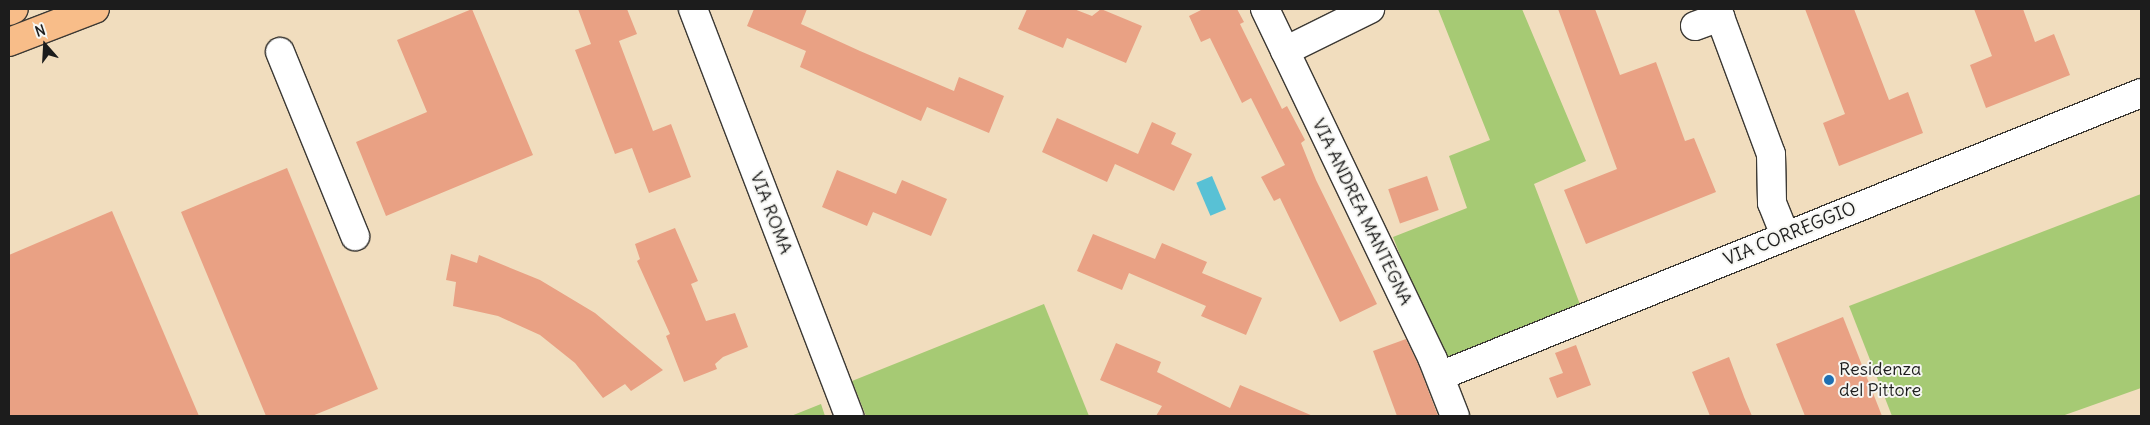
<!DOCTYPE html>
<html>
<head>
<meta charset="utf-8">
<style>
  body { margin:0 }
  #map { position:relative; width:2150px; height:425px; overflow:hidden; background:#f1ddbe; font-family:Delius,sans-serif }
  div>[style] { position:absolute }
  .green>* { inset:0; background:#a6ca74 }
  .water>* { inset:0; background:#58c1d5; transform-origin:0 0 }
  .building>* { inset:0; background:#e9a184; transform-origin:0 0 }
  .roads { filter:drop-shadow(1px 0 #3c3934) drop-shadow(-1px 0 #3c3934) drop-shadow(0 1px #3c3934) drop-shadow(0 -1px #3c3934) }
  .minor>* { height:28px; margin:-14px; padding:0 14px; transform-origin:14px; border-radius:14px; background:#fff }
  .major>* { height:28px; margin:-14px; padding:0 14px; transform-origin:14px; border-radius:14px; background:#f8bd89 }
  .dots>* { width:14px; height:14px; translate:-50% -50%; box-sizing:border-box; border:2px solid #f6f6f2; border-radius:50% }
  span { translate:-50% -50%; white-space:nowrap; text-align:center; line-height:1.15; -webkit-text-stroke:4px #f6f6f2; paint-order:stroke }
  .street-label { font-size:18px; color:#1c1c1c }
  .poi-label { font-size:18px; color:#1c1c1c }
  .left { translate:0 -50%; text-align:left }
  .frame { position:absolute; inset:0; border:10px solid #1c1c1c; pointer-events:none }
  .north { position:absolute; left:20px; top:20px; width:50px; height:50px; -webkit-text-stroke:4px #f6f6f2; paint-order:stroke; rotate:341deg; font-size:14px; font-weight:700; line-height:20px; text-align:center; color:#1c1c1c }
  .north::after { content:''; display:block; margin:auto; width:18px; height:22px; background:#1c1c1c; clip-path:polygon(50% 0,100% 100%,50% 72%,0 100%) }
</style>
</head>
<body>
<div id="map">
  <div class="green">
    <i style="clip-path:polygon(1438px 9px,1522px 9px,1586px 161px,1534px 184px,1581px 307px,1442px 364px,1393px 237px,1467px 208px,1449px 156px,1490px 140px)"></i>
    <i style="clip-path:polygon(2141px 194px,2141px 388px,2062px 416px,1892px 416px,1849px 306px)"></i>
    <i style="clip-path:polygon(1044px 304px,1089px 416px,866px 416px,852px 381px)"></i>
    <i style="clip-path:polygon(821px 404px,825px 416px,791px 416px)"></i>
  </div>
  <div class="water">
    <i style="left:1212px;top:176px;width:36px;height:17px;rotate:67deg"></i>
  </div>
  <div class="building">
    <i style="clip-path:polygon(472px 9px,533px 155px,386px 216px,356px 142px,427px 112px,397px 40px)"></i>
    <i style="clip-path:polygon(578px 9px,627px 9px,637px 34px,619px 41px,653px 131px,671px 124px,691px 177px,649px 193px,632px 148px,615px 154px,575px 50px,591px 44px)"></i>
    <i style="clip-path:polygon(754px 9px,807px 9px,801px 24px,860px 51px,954px 91px,959px 77px,1004px 96px,989px 133px,927px 107px,921px 121px,800px 67px,806px 51px,747px 26px)"></i>
    <i style="clip-path:polygon(1027px 9px,1074px 9px,1092px 16px,1101px 9px,1142px 26px,1126px 63px,1067px 38px,1063px 48px,1018px 29px)"></i>
    <i style="clip-path:polygon(1203px 9px,1237px 9px,1244px 22px,1240px 24px,1282px 109px,1287px 106px,1305px 140px,1301px 143px,1316px 180px,1377px 304px,1340px 322px,1280px 198px,1274px 201px,1261px 177px,1285px 165px,1251px 98px,1242px 103px,1210px 38px,1201px 42px,1189px 16px)"></i>
    <i style="clip-path:polygon(1558px 9px,1595px 9px,1620px 75px,1656px 62px,1685px 141px,1694px 138px,1716px 192px,1586px 244px,1564px 190px,1617px 169px)"></i>
    <i style="clip-path:polygon(1805px 9px,1854px 9px,1889px 100px,1908px 92px,1923px 133px,1839px 166px,1823px 123px,1845px 114px)"></i>
    <i style="clip-path:polygon(1974px 9px,2023px 9px,2035px 42px,2054px 34px,2070px 75px,1986px 108px,1970px 65px,1992px 56px)"></i>
    <i style="clip-path:polygon(1057px 118px,1138px 154px,1152px 122px,1176px 133px,1171px 144px,1192px 154px,1174px 191px,1115px 164px,1107px 182px,1042px 152px)"></i>
    <i style="clip-path:polygon(287px 168px,378px 389px,312px 416px,266px 416px,181px 212px)"></i>
    <i style="clip-path:polygon(837px 170px,896px 194px,902px 180px,947px 199px,931px 236px,873px 212px,867px 226px,822px 207px)"></i>
    <i style="left:1427px;top:176px;width:36px;height:41px;rotate:71deg"></i>
    <i style="clip-path:polygon(112px 211px,199px 416px,9px 416px,9px 255px)"></i>
    <i style="clip-path:polygon(675px 228px,698px 281px,691px 284px,706px 321px,735px 313px,748px 347px,723px 357px,715px 364px,717px 369px,684px 382px,666px 336px,670px 334px,637px 261px,640px 259px,635px 244px)"></i>
    <i style="clip-path:polygon(1093px 234px,1155px 259px,1162px 243px,1207px 262px,1202px 273px,1262px 298px,1246px 335px,1201px 316px,1206px 306px,1129px 273px,1122px 290px,1077px 271px)"></i>
    <i style="clip-path:polygon(451px 254px,477px 263px,479px 255px,540px 280px,595px 313px,663px 370px,631px 391px,625px 384px,603px 398px,575px 363px,540px 335px,498px 316px,453px 306px,456px 282px,446px 280px)"></i>
    <i style="clip-path:polygon(1843px 317px,1882px 416px,1805px 416px,1776px 344px)"></i>
    <i style="clip-path:polygon(1406px 339px,1419px 366px,1438px 416px,1397px 416px,1373px 351px)"></i>
    <i style="clip-path:polygon(1116px 343px,1161px 362px,1157px 372px,1230px 408px,1240px 385px,1313px 416px,1156px 416px,1162px 406px,1100px 380px)"></i>
    <i style="clip-path:polygon(1576px 345px,1591px 385px,1557px 398px,1549px 378px,1563px 373px,1555px 353px)"></i>
    <i style="clip-path:polygon(1729px 357px,1744px 397px,1752px 416px,1710px 416px,1692px 372px)"></i>
  </div>
  <div class="roads">
    <div class="minor">
      <i style="left:693px;top:9px;width:436px;rotate:69deg"></i>
      <i style="left:1265px;top:9px;width:389px;rotate:64.4deg"></i>
      <i style="left:1433px;top:360px;width:60px;rotate:68.6deg"></i>
      <i style="left:1695px;top:26px;width:27px;rotate:-20deg"></i>
      <i style="left:1720px;top:17px;width:146px;rotate:69.6deg"></i>
      <i style="left:1771px;top:154px;width:49px;rotate:88.8deg"></i>
      <i style="left:1772px;top:203px;width:35px;rotate:68deg"></i>
      <i style="left:1285px;top:51px;width:95px;rotate:-26.3deg"></i>
      <i style="left:280px;top:52px;width:199px;rotate:67.8deg"></i>
      <i style="left:1440px;top:376px;width:756px;rotate:-21.98deg"></i>
    </div>
    <div class="major">
      <i style="left:9px;top:11px;width:5px;rotate:-22deg"></i>
      <i style="left:9px;top:42px;width:92px;rotate:-21deg"></i>
    </div>
  </div>
  <div class="dots">
    <i style="left:1829px;top:380px;background:#1f6fb2"></i>
  </div>
  <div class="street-label">
    <span style="left:1362px;top:212px;rotate:64deg">VIA ANDREA MANTEGNA</span>
    <span style="left:771px;top:213px;rotate:69deg">VIA ROMA</span>
    <span style="left:1790px;top:234px;rotate:-22deg">VIA CORREGGIO</span>
  </div>
  <div class="poi-label">
    <span class="left" style="left:1839px;top:380px">Residenza<br>del Pittore</span>
  </div>
  <div class="frame"></div>
  <div class="north">N</div>
</div>
</body>
</html>
